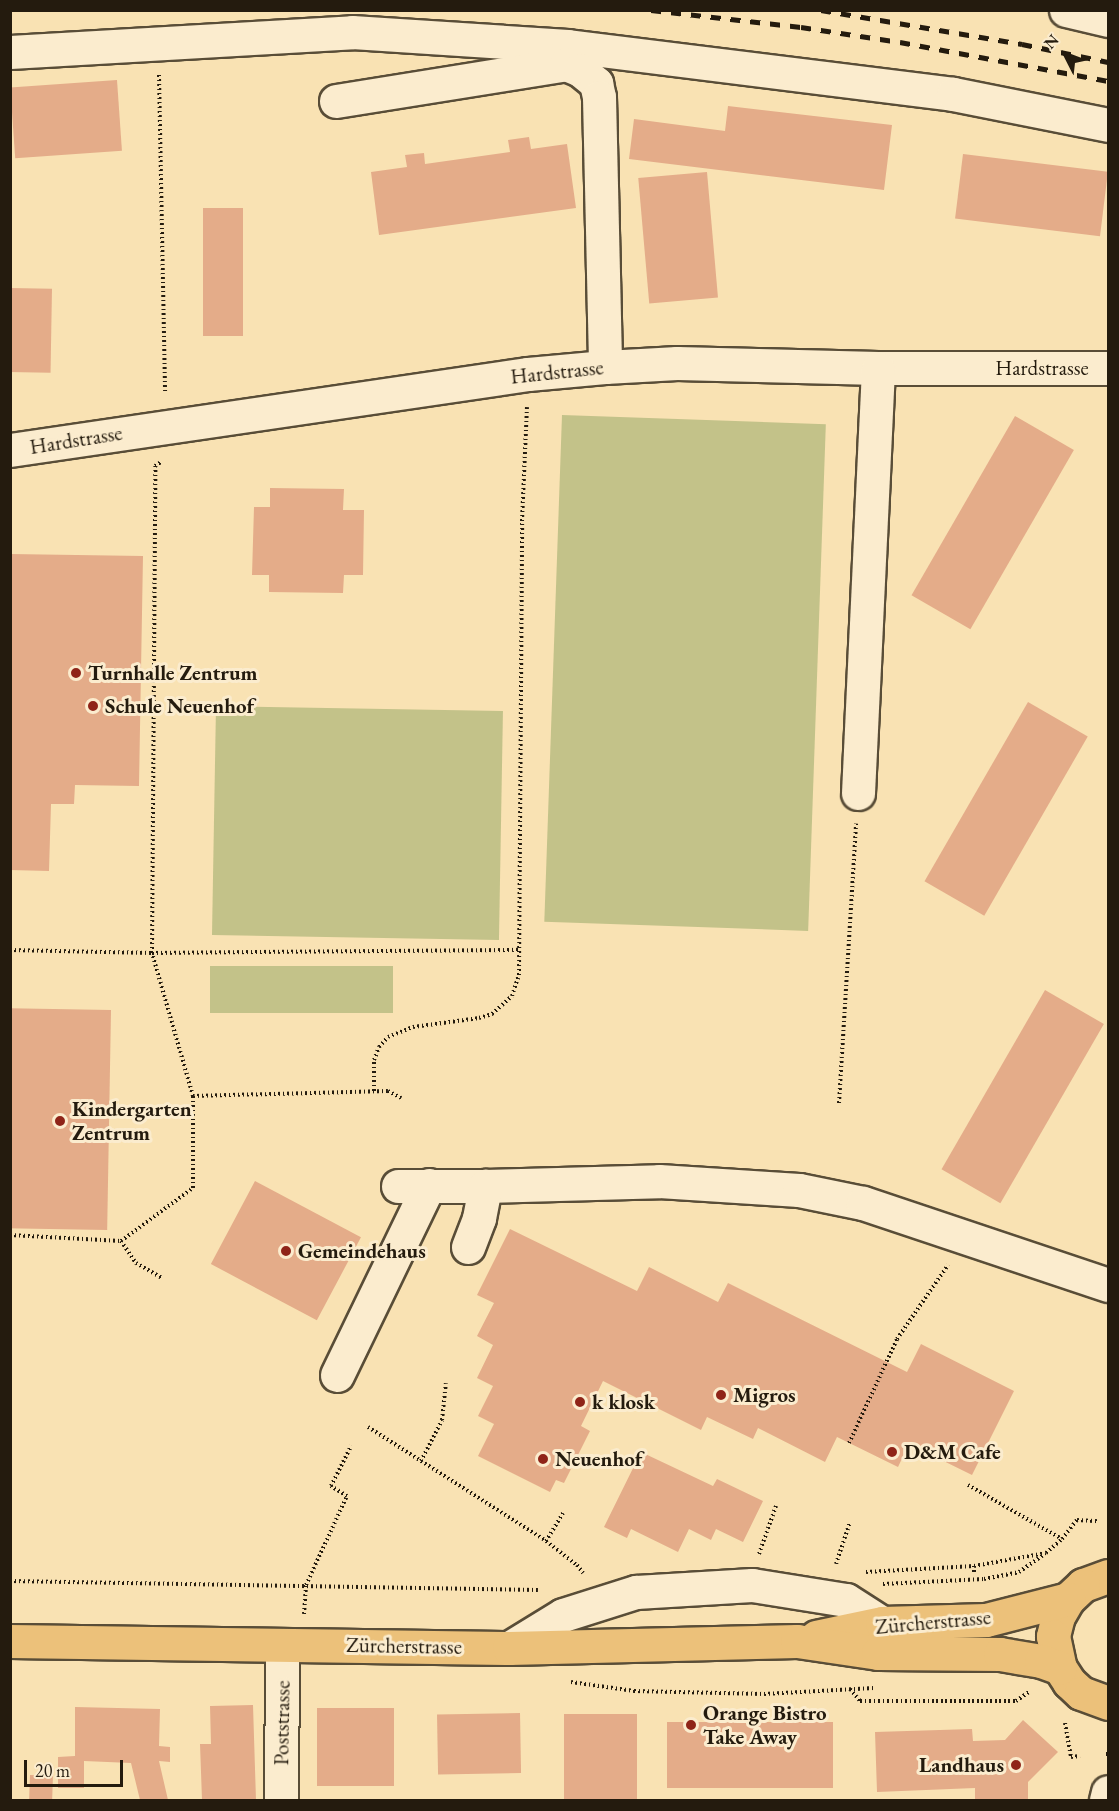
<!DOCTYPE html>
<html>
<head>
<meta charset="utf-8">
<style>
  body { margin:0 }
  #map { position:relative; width:1119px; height:1811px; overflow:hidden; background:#f9e2b3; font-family:"EB Garamond",serif }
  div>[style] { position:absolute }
  .green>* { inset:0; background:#c3c289; transform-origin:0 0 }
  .building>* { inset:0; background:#e4ac89; transform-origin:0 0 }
  .path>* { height:4px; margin-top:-2px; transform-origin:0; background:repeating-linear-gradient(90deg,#241b0e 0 1.5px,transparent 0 4.5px) }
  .roads { filter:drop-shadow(2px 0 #594d37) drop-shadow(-2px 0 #594d37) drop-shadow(0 2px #594d37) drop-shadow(0 -2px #594d37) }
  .minor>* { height:33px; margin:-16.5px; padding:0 16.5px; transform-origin:16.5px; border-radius:16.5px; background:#fbecce }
  .major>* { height:33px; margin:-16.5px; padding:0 16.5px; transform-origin:16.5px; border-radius:16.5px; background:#ecc17a }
  .rail>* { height:4.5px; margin-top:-2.25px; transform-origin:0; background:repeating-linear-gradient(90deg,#241b0e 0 10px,transparent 0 20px) }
  .dots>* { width:16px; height:16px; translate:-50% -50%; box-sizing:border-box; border:3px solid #fbecce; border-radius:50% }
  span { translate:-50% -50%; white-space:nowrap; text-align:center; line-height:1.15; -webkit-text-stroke:6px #fbecce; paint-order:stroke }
  .street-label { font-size:21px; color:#241b0e }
  .poi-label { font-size:21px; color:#241b0e; font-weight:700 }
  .left { translate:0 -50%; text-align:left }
  .right { translate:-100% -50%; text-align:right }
  .frame { position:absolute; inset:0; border:12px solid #241b0e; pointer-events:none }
  .north { position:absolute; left:1035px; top:24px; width:60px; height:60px; -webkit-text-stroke:4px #fbecce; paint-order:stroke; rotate:312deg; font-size:16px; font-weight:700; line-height:24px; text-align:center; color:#241b0e }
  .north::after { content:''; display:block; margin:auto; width:21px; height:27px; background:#241b0e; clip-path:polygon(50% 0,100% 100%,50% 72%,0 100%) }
  .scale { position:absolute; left:24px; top:1760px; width:99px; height:27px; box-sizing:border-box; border:3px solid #241b0e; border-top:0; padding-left:8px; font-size:18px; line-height:21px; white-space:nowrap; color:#241b0e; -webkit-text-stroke:4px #fbecce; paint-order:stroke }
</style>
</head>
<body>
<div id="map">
  <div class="green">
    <i style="left:562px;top:415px;width:264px;height:507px;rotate:2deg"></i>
    <i style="left:216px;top:706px;width:287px;height:229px;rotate:1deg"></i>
    <i style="left:210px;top:966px;width:183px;height:47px"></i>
  </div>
  <div class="building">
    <i style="left:117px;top:80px;width:71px;height:107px;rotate:86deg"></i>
    <i style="clip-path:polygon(728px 106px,892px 125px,884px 190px,629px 159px,634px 119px,725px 131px)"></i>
    <i style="clip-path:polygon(529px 137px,531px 149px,567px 144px,576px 208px,379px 235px,371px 172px,407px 167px,405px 155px,424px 153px,425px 164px,510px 152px,508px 140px)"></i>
    <i style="left:963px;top:154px;width:146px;height:65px;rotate:7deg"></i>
    <i style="left:707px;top:172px;width:126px;height:69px;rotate:85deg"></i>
    <i style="left:203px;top:208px;width:40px;height:128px"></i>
    <i style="left:10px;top:288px;width:42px;height:84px;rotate:1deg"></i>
    <i style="left:1015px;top:416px;width:68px;height:207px;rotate:30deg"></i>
    <i style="clip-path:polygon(270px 488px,344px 489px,343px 510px,364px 510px,363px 575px,344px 575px,343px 593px,269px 592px,269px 575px,252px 575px,254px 507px,270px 507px)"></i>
    <i style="clip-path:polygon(10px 554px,143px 556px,139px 786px,75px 785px,74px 804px,51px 804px,49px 871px,10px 870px)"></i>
    <i style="left:1028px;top:702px;width:69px;height:207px;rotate:30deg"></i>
    <i style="left:1045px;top:990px;width:68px;height:207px;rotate:30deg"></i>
    <i style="left:111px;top:1010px;width:220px;height:101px;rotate:91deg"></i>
    <i style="left:255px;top:1181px;width:120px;height:94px;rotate:28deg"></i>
    <i style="clip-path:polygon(510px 1229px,637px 1291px,649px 1267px,718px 1302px,728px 1283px,907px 1372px,921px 1344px,1014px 1391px,972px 1475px,909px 1444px,898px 1467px,837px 1437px,825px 1462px,758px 1428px,753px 1439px,707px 1417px,701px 1430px,603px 1381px,581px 1426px,590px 1431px,564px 1483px,556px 1480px,550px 1492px,478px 1456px,494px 1424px,478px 1416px,493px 1386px,477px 1378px,493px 1345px,477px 1336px,494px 1303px,477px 1295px)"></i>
    <i style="clip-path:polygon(641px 1452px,713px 1486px,717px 1479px,763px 1501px,743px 1542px,716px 1529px,711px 1540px,689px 1529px,678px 1552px,631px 1529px,627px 1538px,604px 1527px)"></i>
    <i style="clip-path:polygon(253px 1705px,256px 1800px,202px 1800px,200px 1744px,211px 1744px,210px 1706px)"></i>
    <i style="clip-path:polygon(75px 1707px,160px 1709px,159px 1746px,170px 1747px,170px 1762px,159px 1761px,168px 1800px,140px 1800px,131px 1763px,84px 1761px,84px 1788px,58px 1788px,58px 1757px,75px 1756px)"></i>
    <i style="left:317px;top:1708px;width:77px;height:78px"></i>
    <i style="left:520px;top:1713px;width:60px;height:83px;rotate:89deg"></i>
    <i style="left:564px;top:1714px;width:73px;height:86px"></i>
    <i style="clip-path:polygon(1023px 1720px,1058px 1752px,1028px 1782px,1028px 1800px,975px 1800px,975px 1788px,877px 1792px,875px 1732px,972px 1729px,973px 1741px,1005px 1740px)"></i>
    <i style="left:833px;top:1722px;width:66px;height:166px;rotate:90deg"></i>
    <i style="left:30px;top:1775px;width:23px;height:25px;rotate:2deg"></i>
  </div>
  <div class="path">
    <i style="left:159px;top:75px;width:319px;rotate:88.9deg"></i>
    <i style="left:10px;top:950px;width:142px;rotate:1.2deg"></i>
    <i style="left:152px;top:953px;width:367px;rotate:-0.5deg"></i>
    <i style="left:374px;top:1091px;width:31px;rotate:-90deg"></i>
    <i style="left:374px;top:1060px;width:14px;rotate:-69deg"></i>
    <i style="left:379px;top:1047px;width:13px;rotate:-48deg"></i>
    <i style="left:388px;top:1037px;width:27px;rotate:-22deg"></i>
    <i style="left:413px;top:1027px;width:67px;rotate:-7.8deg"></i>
    <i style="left:479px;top:1018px;width:14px;rotate:-17deg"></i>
    <i style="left:492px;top:1014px;width:27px;rotate:-42deg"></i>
    <i style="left:512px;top:996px;width:22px;rotate:-72deg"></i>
    <i style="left:519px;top:975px;width:454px;rotate:-89.6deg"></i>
    <i style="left:522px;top:521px;width:114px;rotate:-87.5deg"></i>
    <i style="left:193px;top:1096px;width:195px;rotate:-1.5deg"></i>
    <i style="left:388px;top:1091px;width:15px;rotate:28deg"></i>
    <i style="left:839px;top:1103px;width:280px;rotate:-86.5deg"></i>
    <i style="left:10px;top:1235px;width:111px;rotate:3.1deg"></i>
    <i style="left:121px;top:1241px;width:89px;rotate:-36.4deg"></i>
    <i style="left:193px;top:1188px;width:92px;rotate:-90deg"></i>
    <i style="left:193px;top:1096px;width:149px;rotate:-106deg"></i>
    <i style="left:152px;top:953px;width:487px;rotate:-89.6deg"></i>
    <i style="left:155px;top:466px;width:7px;rotate:-34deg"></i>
    <i style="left:121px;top:1241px;width:27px;rotate:56deg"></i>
    <i style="left:136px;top:1263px;width:30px;rotate:30deg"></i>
    <i style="left:368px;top:1427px;width:211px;rotate:32.6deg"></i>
    <i style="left:849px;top:1443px;width:115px;rotate:-65.2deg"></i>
    <i style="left:897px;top:1339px;width:90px;rotate:-55.4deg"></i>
    <i style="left:421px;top:1461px;width:46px;rotate:-62.9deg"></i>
    <i style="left:442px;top:1420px;width:37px;rotate:-84deg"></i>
    <i style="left:968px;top:1485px;width:108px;rotate:29.9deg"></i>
    <i style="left:563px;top:1513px;width:33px;rotate:121deg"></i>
    <i style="left:546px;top:1541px;width:39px;rotate:38deg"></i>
    <i style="left:577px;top:1565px;width:10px;rotate:53deg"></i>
    <i style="left:759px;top:1554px;width:51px;rotate:-70.5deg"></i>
    <i style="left:836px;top:1564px;width:44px;rotate:-71.6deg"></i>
    <i style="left:974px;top:1566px;width:7px;rotate:90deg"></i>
    <i style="left:866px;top:1572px;width:108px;rotate:-3.2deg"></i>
    <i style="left:974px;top:1566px;width:73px;rotate:-10.2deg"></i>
    <i style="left:1046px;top:1553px;width:21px;rotate:-41deg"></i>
    <i style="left:1062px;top:1539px;width:24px;rotate:-52deg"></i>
    <i style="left:1077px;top:1520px;width:22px;rotate:3deg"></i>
    <i style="left:10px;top:1581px;width:528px;rotate:0.98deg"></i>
    <i style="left:883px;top:1584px;width:101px;rotate:-2.8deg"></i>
    <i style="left:984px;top:1579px;width:36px;rotate:-11deg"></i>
    <i style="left:1019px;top:1572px;width:29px;rotate:-35deg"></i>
    <i style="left:304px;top:1614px;width:29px;rotate:-86deg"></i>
    <i style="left:306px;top:1585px;width:98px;rotate:-65.3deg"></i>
    <i style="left:347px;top:1496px;width:19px;rotate:-148deg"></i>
    <i style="left:331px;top:1486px;width:45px;rotate:-63.4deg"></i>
    <i style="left:571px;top:1682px;width:64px;rotate:8.1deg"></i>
    <i style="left:634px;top:1691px;width:130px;rotate:1.3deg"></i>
    <i style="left:764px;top:1694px;width:110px;rotate:-3.1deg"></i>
    <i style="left:850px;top:1689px;width:16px;rotate:50deg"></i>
    <i style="left:860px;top:1701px;width:156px"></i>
    <i style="left:1016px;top:1701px;width:16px;rotate:-35deg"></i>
    <i style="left:1065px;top:1723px;width:35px;rotate:80deg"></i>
    <i style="left:1071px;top:1757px;width:9px;rotate:-6deg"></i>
    <i style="left:1106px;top:1754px;width:2px"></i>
  </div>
  <div class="roads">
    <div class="minor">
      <i style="left:1066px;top:10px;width:43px;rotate:13.4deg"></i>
      <i style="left:10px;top:52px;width:343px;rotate:-3.3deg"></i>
      <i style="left:352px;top:32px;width:216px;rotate:3.7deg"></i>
      <i style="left:568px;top:46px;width:388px;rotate:7.1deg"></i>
      <i style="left:953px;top:94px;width:158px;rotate:11.3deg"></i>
      <i style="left:336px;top:101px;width:233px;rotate:-9.1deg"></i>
      <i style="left:566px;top:64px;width:15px;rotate:23deg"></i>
      <i style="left:580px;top:70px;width:21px;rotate:39deg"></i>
      <i style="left:596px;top:83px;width:14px;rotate:78deg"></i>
      <i style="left:599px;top:97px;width:270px;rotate:88.7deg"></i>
      <i style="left:10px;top:450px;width:524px;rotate:-8.35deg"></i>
      <i style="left:528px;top:374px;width:77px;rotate:-5.2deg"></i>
      <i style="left:605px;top:367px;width:72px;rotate:-3.2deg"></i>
      <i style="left:677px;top:363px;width:201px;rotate:1.4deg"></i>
      <i style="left:878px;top:368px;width:230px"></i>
      <i style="left:858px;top:793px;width:425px;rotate:-87.3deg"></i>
      <i style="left:398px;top:1186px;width:87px"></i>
      <i style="left:485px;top:1186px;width:174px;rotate:-1.6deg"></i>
      <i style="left:659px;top:1181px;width:140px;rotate:3.7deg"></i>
      <i style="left:799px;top:1190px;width:65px;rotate:11.5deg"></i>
      <i style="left:863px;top:1203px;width:258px;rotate:18.5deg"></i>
      <i style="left:468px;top:1247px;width:31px;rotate:-69deg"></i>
      <i style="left:479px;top:1218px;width:33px;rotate:-79deg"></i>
      <i style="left:337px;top:1375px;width:211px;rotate:-64.2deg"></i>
      <i style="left:509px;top:1648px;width:63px;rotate:-31.4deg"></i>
      <i style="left:563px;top:1615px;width:77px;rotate:-17.5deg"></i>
      <i style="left:636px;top:1592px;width:116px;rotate:-3.5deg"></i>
      <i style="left:752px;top:1585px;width:95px;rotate:9.1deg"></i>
      <i style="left:846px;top:1600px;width:43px;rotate:32.6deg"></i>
      <i style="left:281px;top:1800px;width:154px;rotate:-89.6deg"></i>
      <i style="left:1106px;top:1800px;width:8px;rotate:-76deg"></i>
    </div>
    <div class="major">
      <i style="left:1108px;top:1576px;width:27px;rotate:160deg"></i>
      <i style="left:1083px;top:1585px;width:21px;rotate:137deg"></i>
      <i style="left:1068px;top:1599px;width:20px;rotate:120deg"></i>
      <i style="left:1058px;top:1616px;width:21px;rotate:104deg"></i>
      <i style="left:1053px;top:1636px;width:33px;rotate:78deg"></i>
      <i style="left:1060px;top:1668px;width:17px;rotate:57deg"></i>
      <i style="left:1069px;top:1682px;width:16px;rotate:43deg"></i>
      <i style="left:1081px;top:1693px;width:29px;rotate:20deg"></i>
      <i style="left:816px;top:1637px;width:67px;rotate:-12deg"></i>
      <i style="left:882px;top:1623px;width:104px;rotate:-1.7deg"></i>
      <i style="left:986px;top:1620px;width:85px;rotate:-14.4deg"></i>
      <i style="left:10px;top:1641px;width:499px;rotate:0.8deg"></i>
      <i style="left:509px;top:1648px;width:288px;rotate:-1.4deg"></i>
      <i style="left:797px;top:1641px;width:82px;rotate:8.4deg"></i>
      <i style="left:878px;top:1653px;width:122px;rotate:0.5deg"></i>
      <i style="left:1000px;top:1654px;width:42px;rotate:9.7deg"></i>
      <i style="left:1041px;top:1661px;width:20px;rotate:20deg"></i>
    </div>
  </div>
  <div class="rail">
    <i style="left:651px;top:10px;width:151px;rotate:6.5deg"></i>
    <i style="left:801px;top:27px;width:100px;rotate:8.6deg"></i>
    <i style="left:900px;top:42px;width:212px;rotate:10.6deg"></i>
    <i style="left:821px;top:10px;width:204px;rotate:9.6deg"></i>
    <i style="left:1022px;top:44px;width:88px;rotate:11.8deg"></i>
  </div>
  <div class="dots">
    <i style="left:76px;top:673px;background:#8f2418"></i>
    <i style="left:93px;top:706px;background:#8f2418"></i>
    <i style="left:60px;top:1121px;background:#8f2418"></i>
    <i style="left:286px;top:1251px;background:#8f2418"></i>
    <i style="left:721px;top:1395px;background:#8f2418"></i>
    <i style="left:580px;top:1402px;background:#8f2418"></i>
    <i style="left:892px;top:1452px;background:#8f2418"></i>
    <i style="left:543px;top:1459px;background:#8f2418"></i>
    <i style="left:691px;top:1725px;background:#8f2418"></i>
    <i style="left:1016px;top:1765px;background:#8f2418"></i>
  </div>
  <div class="street-label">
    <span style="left:1042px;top:368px">Hardstrasse</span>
    <span style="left:557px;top:372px;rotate:-6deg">Hardstrasse</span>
    <span style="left:76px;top:440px;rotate:-9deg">Hardstrasse</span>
    <span style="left:933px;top:1622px;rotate:-5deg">Zürcherstrasse</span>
    <span style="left:404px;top:1646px;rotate:1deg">Zürcherstrasse</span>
    <span style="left:282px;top:1723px;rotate:-89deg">Poststrasse</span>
  </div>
  <div class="poi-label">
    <span class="left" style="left:88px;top:673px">Turnhalle Zentrum</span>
    <span class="left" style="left:105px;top:706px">Schule Neuenhof</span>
    <span class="left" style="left:72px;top:1121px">Kindergarten<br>Zentrum</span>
    <span class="left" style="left:298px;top:1251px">Gemeindehaus</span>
    <span class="left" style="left:733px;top:1395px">Migros</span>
    <span class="left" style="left:592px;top:1402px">k klosk</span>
    <span class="left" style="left:904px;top:1452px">D&amp;M Cafe</span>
    <span class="left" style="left:555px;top:1459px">Neuenhof</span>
    <span class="left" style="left:703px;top:1725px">Orange Bistro<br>Take Away</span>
    <span class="right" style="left:1004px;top:1765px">Landhaus</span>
  </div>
  <div class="frame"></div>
  <div class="north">N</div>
  <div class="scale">20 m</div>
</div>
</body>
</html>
